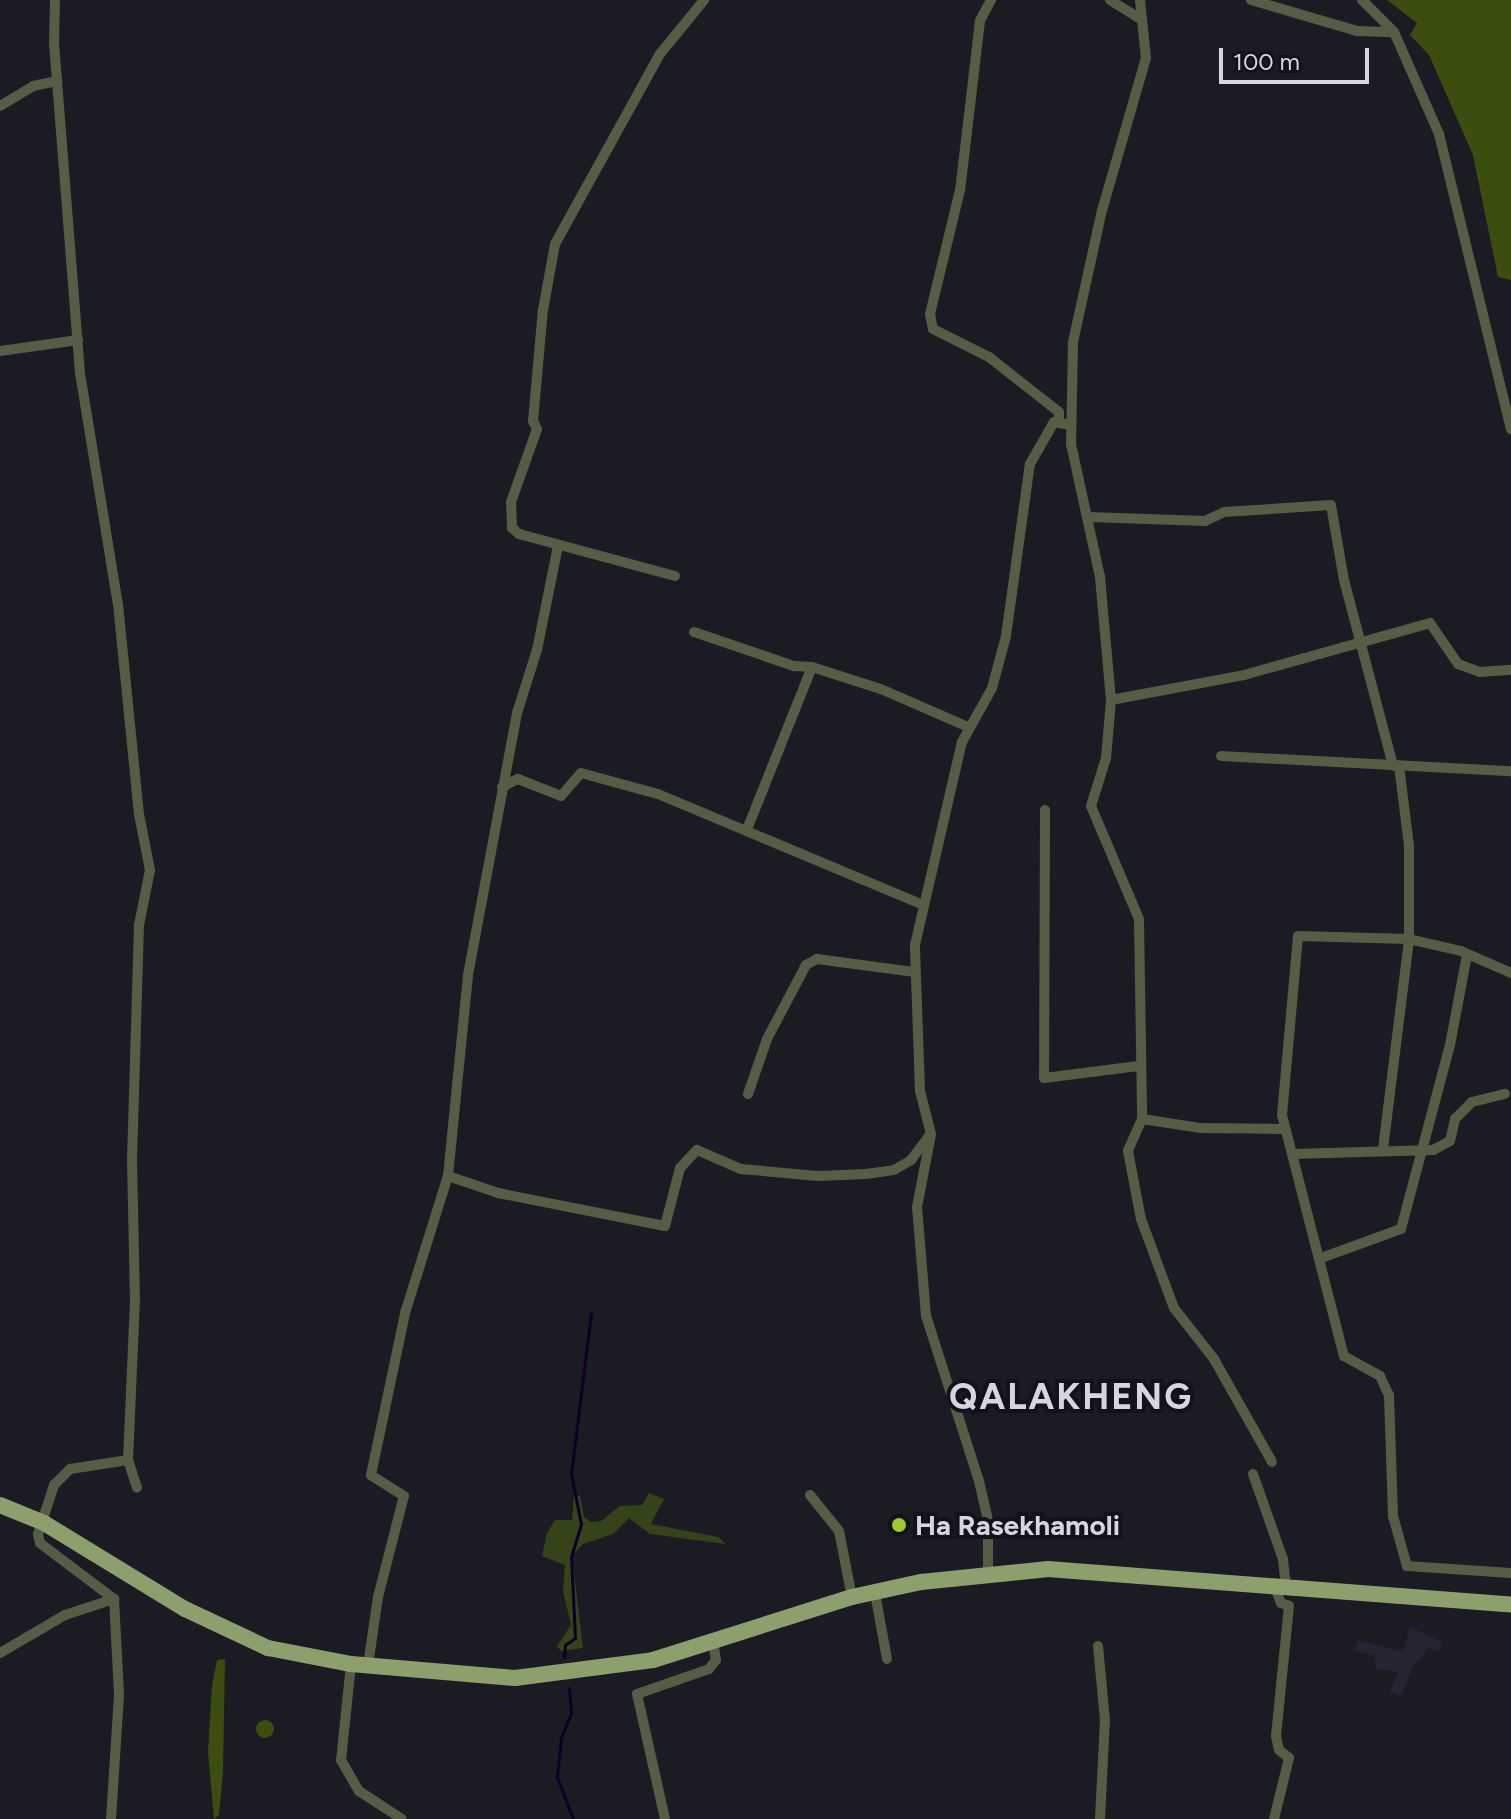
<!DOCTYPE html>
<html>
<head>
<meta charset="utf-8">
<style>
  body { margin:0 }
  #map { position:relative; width:1511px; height:1819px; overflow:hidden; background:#1b1b24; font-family:Figtree,sans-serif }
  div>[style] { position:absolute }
  .built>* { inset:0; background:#242432 }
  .green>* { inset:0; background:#354319 }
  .forest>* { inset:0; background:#3b4d0f }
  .round { border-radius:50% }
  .stream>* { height:3px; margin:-1.5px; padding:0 1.5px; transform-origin:1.5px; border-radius:1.5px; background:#0b002c }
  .minor>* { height:10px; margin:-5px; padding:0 5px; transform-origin:5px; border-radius:5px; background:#545d45 }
  .primary>* { height:16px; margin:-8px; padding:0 8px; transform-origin:8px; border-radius:8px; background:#8c9f6c }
  .dots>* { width:22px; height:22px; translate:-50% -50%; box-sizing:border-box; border:4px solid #12121a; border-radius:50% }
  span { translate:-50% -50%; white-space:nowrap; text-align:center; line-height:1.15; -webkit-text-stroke:8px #12121a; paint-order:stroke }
  .poi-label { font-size:28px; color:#d6d6dd; font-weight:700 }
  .left { translate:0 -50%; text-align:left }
  .district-label { font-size:36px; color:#d6d6dd; font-weight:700; letter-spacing:2px }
  .scale { position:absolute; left:1219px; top:48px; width:150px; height:36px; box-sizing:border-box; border:4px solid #d6d6dd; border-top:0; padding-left:10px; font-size:24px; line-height:28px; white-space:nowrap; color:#d6d6dd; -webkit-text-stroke:6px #12121a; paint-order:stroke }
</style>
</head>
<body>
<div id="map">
  <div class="built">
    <i style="clip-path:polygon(1410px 1627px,1442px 1642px,1440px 1651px,1429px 1648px,1413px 1667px,1401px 1696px,1390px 1692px,1398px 1672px,1376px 1669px,1375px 1656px,1355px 1651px,1358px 1640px,1403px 1652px)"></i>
  </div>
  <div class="green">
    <i style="clip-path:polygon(649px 1493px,664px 1499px,651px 1524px,718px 1537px,726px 1544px,650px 1534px,629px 1518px,613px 1534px,583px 1544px,572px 1556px,583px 1648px,561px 1651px,557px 1646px,571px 1625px,563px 1591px,565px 1565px,542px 1556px,547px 1533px,555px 1520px,572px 1520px,574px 1496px,580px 1496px,584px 1517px,591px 1522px,601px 1521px,620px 1506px,642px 1505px)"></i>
  </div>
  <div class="forest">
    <i style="clip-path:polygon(1387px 0,1511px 0,1511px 280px,1498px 277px,1473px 155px,1429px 55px,1410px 35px,1417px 23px)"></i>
    <i style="clip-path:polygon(225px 1659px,223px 1772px,219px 1815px,214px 1819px,208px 1752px,212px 1686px,217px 1660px)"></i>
    <i class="round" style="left:256px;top:1720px;width:18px;height:18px"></i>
  </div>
  <div class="stream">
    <i style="left:564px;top:1657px;width:12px;rotate:-85deg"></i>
    <i style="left:565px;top:1645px;width:12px;rotate:-35deg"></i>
    <i style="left:575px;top:1638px;width:81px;rotate:-92.8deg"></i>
    <i style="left:571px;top:1557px;width:34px;rotate:-73deg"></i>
    <i style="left:581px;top:1524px;width:51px;rotate:-101.3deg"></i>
    <i style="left:571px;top:1474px;width:162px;rotate:-82.9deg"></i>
    <i style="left:569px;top:1688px;width:25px;rotate:85deg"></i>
    <i style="left:571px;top:1713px;width:27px;rotate:112deg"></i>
    <i style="left:561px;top:1738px;width:39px;rotate:96deg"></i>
    <i style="left:557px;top:1777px;width:45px;rotate:69.1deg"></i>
  </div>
  <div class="minor">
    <i style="left:55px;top:0;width:43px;rotate:91.3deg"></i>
    <i style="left:54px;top:43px;width:331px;rotate:85.5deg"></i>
    <i style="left:80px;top:373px;width:234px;rotate:80.7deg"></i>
    <i style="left:118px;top:604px;width:211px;rotate:84.3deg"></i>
    <i style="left:139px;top:814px;width:57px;rotate:78.9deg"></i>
    <i style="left:150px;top:870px;width:56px;rotate:101.3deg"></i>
    <i style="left:139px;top:925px;width:234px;rotate:91.7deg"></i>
    <i style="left:132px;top:1159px;width:141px;rotate:88.8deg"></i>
    <i style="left:135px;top:1300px;width:160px;rotate:92.5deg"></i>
    <i style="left:128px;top:1460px;width:29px;rotate:72deg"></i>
    <i style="left:991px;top:0;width:24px;rotate:118deg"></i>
    <i style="left:980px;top:21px;width:170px;rotate:96.7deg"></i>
    <i style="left:960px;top:190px;width:128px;rotate:103.6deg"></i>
    <i style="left:930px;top:314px;width:15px;rotate:79deg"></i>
    <i style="left:933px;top:329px;width:63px;rotate:26.6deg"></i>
    <i style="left:989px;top:357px;width:89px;rotate:38.2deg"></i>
    <i style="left:1059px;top:412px;width:11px;rotate:90deg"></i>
    <i style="left:1110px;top:0;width:36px;rotate:32deg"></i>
    <i style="left:1140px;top:0;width:58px;rotate:84.1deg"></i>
    <i style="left:1146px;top:58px;width:158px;rotate:106.1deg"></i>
    <i style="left:1102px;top:210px;width:135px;rotate:102.4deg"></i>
    <i style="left:1073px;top:342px;width:102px;rotate:91.1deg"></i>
    <i style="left:1071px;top:444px;width:136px;rotate:77.7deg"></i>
    <i style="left:1100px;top:577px;width:123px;rotate:84.9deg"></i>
    <i style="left:1111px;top:700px;width:58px;rotate:94.9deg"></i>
    <i style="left:1106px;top:758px;width:50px;rotate:107.4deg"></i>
    <i style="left:1091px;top:806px;width:123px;rotate:67deg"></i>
    <i style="left:1139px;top:919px;width:200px;rotate:89.1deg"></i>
    <i style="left:1142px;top:1119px;width:35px;rotate:114deg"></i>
    <i style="left:1128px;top:1151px;width:69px;rotate:79.2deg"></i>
    <i style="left:1141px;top:1219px;width:95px;rotate:69.7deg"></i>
    <i style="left:1174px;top:1308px;width:65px;rotate:51.9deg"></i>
    <i style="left:1214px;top:1359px;width:118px;rotate:60.6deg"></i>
    <i style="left:1251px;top:0;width:110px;rotate:16.3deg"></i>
    <i style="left:1357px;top:31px;width:37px;rotate:2deg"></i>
    <i style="left:1362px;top:0;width:45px;rotate:45deg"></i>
    <i style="left:1394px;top:32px;width:111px;rotate:66.2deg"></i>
    <i style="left:1439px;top:134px;width:304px;rotate:76.3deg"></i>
    <i style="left:0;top:106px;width:39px;rotate:-31deg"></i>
    <i style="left:33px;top:86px;width:25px;rotate:-12deg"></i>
    <i style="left:0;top:351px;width:79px;rotate:-8deg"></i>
    <i style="left:1089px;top:517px;width:116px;rotate:2deg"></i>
    <i style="left:1205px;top:521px;width:21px;rotate:-25deg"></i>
    <i style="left:1224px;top:512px;width:107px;rotate:-3.7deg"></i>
    <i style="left:1331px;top:505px;width:76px;rotate:80.2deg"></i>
    <i style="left:1344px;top:580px;width:192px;rotate:75.2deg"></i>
    <i style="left:675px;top:576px;width:162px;rotate:-164.9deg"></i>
    <i style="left:519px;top:534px;width:9px;rotate:-139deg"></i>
    <i style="left:512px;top:528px;width:26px;rotate:-92deg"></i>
    <i style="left:511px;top:502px;width:77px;rotate:-70.4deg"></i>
    <i style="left:537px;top:429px;width:9px;rotate:-117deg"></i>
    <i style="left:533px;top:421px;width:111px;rotate:-84.9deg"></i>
    <i style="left:543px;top:310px;width:67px;rotate:-79.7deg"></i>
    <i style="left:555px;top:244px;width:217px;rotate:-61.1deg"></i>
    <i style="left:660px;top:54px;width:70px;rotate:-50.8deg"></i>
    <i style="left:694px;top:632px;width:106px;rotate:18.8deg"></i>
    <i style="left:794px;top:666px;width:18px;rotate:3deg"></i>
    <i style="left:812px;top:667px;width:72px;rotate:17.7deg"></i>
    <i style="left:881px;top:689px;width:95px;rotate:23.6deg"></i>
    <i style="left:1111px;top:700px;width:135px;rotate:-10.6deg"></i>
    <i style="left:1244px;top:675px;width:193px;rotate:-15.6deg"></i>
    <i style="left:1430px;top:623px;width:50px;rotate:55.7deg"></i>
    <i style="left:1458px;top:664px;width:23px;rotate:20deg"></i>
    <i style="left:1480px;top:672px;width:31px;rotate:-4deg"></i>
    <i style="left:1221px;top:756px;width:290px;rotate:3deg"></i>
    <i style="left:502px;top:787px;width:18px;rotate:-27deg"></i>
    <i style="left:518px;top:779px;width:46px;rotate:21.6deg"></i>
    <i style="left:561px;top:796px;width:30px;rotate:-49deg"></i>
    <i style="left:581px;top:773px;width:80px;rotate:15.3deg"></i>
    <i style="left:658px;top:794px;width:287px;rotate:22.7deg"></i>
    <i style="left:1045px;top:810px;width:268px;rotate:90.2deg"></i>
    <i style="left:1044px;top:1078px;width:95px;rotate:-7.3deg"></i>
    <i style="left:748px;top:827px;width:172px;rotate:-68.2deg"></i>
    <i style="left:1511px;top:973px;width:55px;rotate:-156.3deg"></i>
    <i style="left:1461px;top:951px;width:53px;rotate:-167deg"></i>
    <i style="left:1409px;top:939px;width:111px;rotate:-178.5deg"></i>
    <i style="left:1298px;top:936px;width:180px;rotate:95.1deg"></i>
    <i style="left:1282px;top:1115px;width:249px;rotate:75.6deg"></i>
    <i style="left:1344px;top:1356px;width:41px;rotate:29.1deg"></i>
    <i style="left:1380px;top:1376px;width:21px;rotate:65deg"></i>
    <i style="left:1389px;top:1395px;width:121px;rotate:88.1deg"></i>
    <i style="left:1393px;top:1516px;width:52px;rotate:74.4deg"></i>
    <i style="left:1407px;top:1566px;width:104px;rotate:3.9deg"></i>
    <i style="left:748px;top:1094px;width:58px;rotate:-70.9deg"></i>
    <i style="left:767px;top:1039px;width:84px;rotate:-62.2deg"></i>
    <i style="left:806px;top:965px;width:13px;rotate:-29deg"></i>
    <i style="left:817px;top:959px;width:99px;rotate:7.6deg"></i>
    <i style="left:1142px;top:1119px;width:60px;rotate:8.7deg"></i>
    <i style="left:1201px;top:1128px;width:82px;rotate:0.7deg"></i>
    <i style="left:1383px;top:1149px;width:212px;rotate:-82.9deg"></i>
    <i style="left:1409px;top:939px;width:93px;rotate:-90deg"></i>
    <i style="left:1409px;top:846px;width:81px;rotate:-97.1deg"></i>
    <i style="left:1292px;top:1154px;width:141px;rotate:-1.6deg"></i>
    <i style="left:1433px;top:1150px;width:19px;rotate:-28deg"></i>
    <i style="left:1450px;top:1141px;width:23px;rotate:-77deg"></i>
    <i style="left:1455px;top:1119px;width:24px;rotate:-45deg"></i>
    <i style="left:1472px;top:1102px;width:34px;rotate:-14deg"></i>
    <i style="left:448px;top:1176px;width:53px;rotate:18.8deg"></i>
    <i style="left:498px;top:1193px;width:170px;rotate:11.2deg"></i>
    <i style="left:665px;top:1226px;width:60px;rotate:-75.5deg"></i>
    <i style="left:680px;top:1168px;width:25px;rotate:-47deg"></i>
    <i style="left:697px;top:1150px;width:48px;rotate:23.4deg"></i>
    <i style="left:741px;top:1169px;width:77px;rotate:5.2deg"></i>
    <i style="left:818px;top:1176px;width:48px;rotate:-2.4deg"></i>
    <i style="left:866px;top:1174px;width:28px;rotate:-8deg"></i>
    <i style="left:894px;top:1170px;width:20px;rotate:-30deg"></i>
    <i style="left:911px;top:1160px;width:31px;rotate:-53deg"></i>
    <i style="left:1321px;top:1258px;width:85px;rotate:-19.9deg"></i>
    <i style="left:1401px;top:1229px;width:190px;rotate:-75.1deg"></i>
    <i style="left:1450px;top:1045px;width:92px;rotate:-79.3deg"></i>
    <i style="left:1253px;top:1474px;width:90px;rotate:70.6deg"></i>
    <i style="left:1283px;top:1559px;width:27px;rotate:84deg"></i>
    <i style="left:810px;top:1495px;width:46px;rotate:51.1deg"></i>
    <i style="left:839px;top:1531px;width:67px;rotate:78.9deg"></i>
    <i style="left:988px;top:1573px;width:53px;rotate:-90deg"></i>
    <i style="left:988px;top:1520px;width:40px;rotate:-103deg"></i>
    <i style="left:979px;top:1481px;width:173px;rotate:-107.8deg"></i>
    <i style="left:926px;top:1316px;width:109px;rotate:-94.7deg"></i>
    <i style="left:917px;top:1207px;width:74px;rotate:-79.1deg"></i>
    <i style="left:931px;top:1134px;width:44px;rotate:-104.3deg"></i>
    <i style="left:920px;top:1091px;width:146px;rotate:-92deg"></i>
    <i style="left:915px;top:945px;width:208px;rotate:-77deg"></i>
    <i style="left:962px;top:742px;width:62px;rotate:-60.9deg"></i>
    <i style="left:992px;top:688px;width:54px;rotate:-74.9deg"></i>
    <i style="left:1006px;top:636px;width:174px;rotate:-82.1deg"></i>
    <i style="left:1030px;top:464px;width:48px;rotate:-60.3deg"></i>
    <i style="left:1054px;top:422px;width:17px;rotate:10deg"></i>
    <i style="left:875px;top:1593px;width:67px;rotate:79.7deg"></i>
    <i style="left:1098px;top:1646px;width:74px;rotate:84.6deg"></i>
    <i style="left:1105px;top:1720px;width:99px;rotate:92.9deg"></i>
    <i style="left:0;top:1653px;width:75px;rotate:-30.3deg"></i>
    <i style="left:65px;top:1615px;width:52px;rotate:-18.1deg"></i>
    <i style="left:351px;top:1664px;width:97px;rotate:95.9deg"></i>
    <i style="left:341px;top:1760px;width:36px;rotate:60deg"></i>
    <i style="left:359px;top:1791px;width:51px;rotate:33.1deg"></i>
    <i style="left:368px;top:1666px;width:70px;rotate:-81.8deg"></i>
    <i style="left:378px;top:1597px;width:104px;rotate:-75.6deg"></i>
    <i style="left:404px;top:1496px;width:39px;rotate:-148deg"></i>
    <i style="left:371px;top:1475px;width:166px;rotate:-78.1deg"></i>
    <i style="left:405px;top:1313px;width:144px;rotate:-72.6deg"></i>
    <i style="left:448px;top:1176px;width:202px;rotate:-84.3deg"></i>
    <i style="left:468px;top:975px;width:267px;rotate:-79.4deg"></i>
    <i style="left:517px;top:713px;width:66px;rotate:-72.4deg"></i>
    <i style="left:537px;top:650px;width:106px;rotate:-78.6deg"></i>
    <i style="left:111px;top:1819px;width:125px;rotate:-86.3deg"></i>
    <i style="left:119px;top:1694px;width:95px;rotate:-93deg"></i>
    <i style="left:114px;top:1599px;width:93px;rotate:-142.9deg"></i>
    <i style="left:40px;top:1543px;width:9px;rotate:-103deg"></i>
    <i style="left:38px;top:1534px;width:52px;rotate:-71.9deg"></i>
    <i style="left:54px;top:1485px;width:23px;rotate:-45deg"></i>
    <i style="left:70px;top:1469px;width:59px;rotate:-8.8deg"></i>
    <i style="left:665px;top:1819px;width:128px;rotate:-102.6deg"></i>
    <i style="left:637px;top:1694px;width:76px;rotate:-19.1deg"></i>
    <i style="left:709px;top:1669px;width:11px;rotate:-52deg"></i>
    <i style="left:716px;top:1660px;width:18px;rotate:-99deg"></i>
    <i style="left:1274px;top:1819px;width:63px;rotate:-76.2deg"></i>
    <i style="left:1289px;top:1758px;width:13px;rotate:-141deg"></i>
    <i style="left:1279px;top:1750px;width:14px;rotate:-102deg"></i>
    <i style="left:1276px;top:1736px;width:131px;rotate:-84.3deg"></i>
    <i style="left:1289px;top:1606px;width:9px;rotate:-159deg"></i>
    <i style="left:1281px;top:1603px;width:18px;rotate:-112deg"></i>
  </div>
  <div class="primary">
    <i style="left:0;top:1505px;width:48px;rotate:22.2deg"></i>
    <i style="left:44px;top:1523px;width:165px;rotate:31.4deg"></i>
    <i style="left:185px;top:1609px;width:92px;rotate:25.2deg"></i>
    <i style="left:268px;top:1648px;width:85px;rotate:10.9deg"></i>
    <i style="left:351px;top:1664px;width:165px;rotate:4.9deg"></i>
    <i style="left:515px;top:1678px;width:139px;rotate:-7.4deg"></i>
    <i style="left:653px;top:1660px;width:209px;rotate:-17.6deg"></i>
    <i style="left:852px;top:1597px;width:71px;rotate:-12.3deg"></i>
    <i style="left:921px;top:1582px;width:128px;rotate:-5.8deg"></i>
    <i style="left:1048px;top:1569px;width:464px;rotate:4.4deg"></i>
  </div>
  <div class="dots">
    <i style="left:899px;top:1525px;background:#9dca2f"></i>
  </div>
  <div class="poi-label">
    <span class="left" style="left:915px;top:1525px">Ha Rasekhamoli</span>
  </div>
  <div class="district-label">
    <span style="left:1071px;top:1397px">QALAKHENG</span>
  </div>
  <div class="scale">100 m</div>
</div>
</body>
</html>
